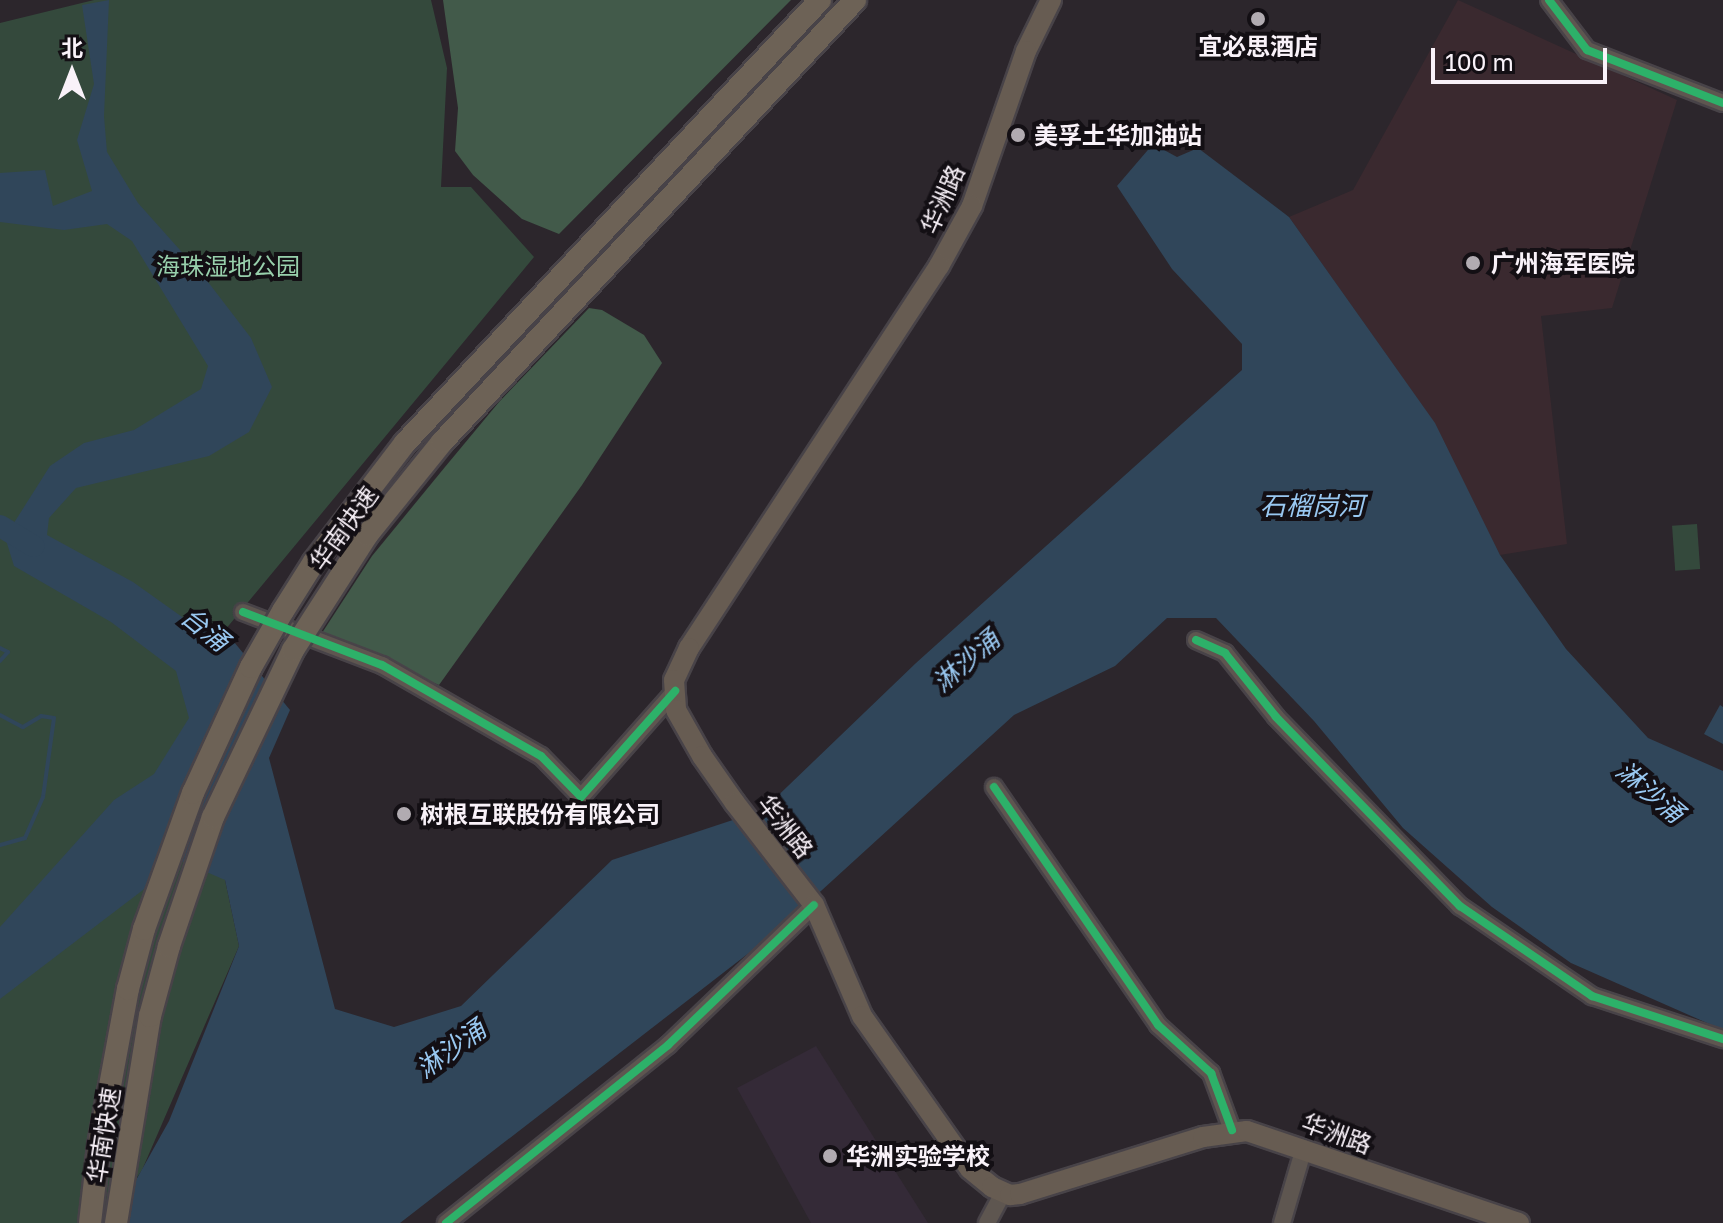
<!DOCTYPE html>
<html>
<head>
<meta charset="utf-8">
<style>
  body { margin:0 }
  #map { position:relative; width:1723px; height:1223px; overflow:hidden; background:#2c262c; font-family:"Golos Text","Noto Sans SC",sans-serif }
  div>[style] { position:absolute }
  .education>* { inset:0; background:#342a37 }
  .medical>* { inset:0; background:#3a292f }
  .green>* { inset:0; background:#34493c; transform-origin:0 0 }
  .forest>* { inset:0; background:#425a4a }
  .water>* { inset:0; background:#30465a }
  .stream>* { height:4px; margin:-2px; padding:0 2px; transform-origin:2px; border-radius:2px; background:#30465a }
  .river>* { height:22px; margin:-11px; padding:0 11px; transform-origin:11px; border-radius:11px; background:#30465a }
  .roads { filter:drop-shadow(2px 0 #484348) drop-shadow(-2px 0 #484348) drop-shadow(0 2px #484348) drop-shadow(0 -2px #484348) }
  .minor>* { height:16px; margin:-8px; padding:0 8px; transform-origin:8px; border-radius:8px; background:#5e5650 }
  .major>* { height:20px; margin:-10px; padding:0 10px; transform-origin:10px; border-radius:10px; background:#675c52 }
  .bridges { filter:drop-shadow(2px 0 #484348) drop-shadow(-2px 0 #484348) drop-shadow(0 2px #484348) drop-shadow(0 -2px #484348) }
  .highway-bridge>* { height:22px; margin:-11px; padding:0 11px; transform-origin:11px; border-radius:11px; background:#6d6256 }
  .cycleway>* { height:8px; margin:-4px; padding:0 4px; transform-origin:4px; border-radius:4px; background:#2db169 }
  .dots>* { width:22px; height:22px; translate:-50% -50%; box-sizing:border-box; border:4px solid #130f14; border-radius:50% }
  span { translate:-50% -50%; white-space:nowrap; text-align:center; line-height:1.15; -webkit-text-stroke:8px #130f14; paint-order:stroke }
  .poi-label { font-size:24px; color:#f9f2f9; font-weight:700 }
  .left { translate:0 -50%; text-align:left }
  .street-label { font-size:24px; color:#f9f2f9 }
  .park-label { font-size:24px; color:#98d0ac }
  .water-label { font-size:26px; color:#99c8f1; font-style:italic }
  .north { position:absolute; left:32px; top:32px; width:80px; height:80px; -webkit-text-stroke:6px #130f14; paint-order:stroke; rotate:0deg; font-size:22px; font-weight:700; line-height:32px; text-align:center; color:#f9f2f9 }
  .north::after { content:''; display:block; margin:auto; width:28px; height:36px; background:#f9f2f9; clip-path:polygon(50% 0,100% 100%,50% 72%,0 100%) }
  .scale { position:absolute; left:1431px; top:48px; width:176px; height:36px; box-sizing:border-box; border:4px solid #f9f2f9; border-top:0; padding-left:10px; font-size:24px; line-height:28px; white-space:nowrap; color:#f9f2f9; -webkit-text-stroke:6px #130f14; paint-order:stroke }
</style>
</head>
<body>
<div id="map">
  <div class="education">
    <i style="clip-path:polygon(816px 1046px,928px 1223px,811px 1223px,737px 1088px)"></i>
  </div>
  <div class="medical">
    <i style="clip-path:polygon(1458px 0,1677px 100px,1612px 308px,1541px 316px,1567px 544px,1500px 555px,1431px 418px,1289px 217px,1353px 190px)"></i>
  </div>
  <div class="green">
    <i style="clip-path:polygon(94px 0,431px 0,447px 68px,441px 187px,471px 187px,534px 257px,225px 630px,197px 690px,225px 880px,239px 946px,142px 1170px,106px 1223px,0 1223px,0 23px)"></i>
    <i style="left:1697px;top:524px;width:45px;height:25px;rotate:86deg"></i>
  </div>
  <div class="forest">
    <i style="clip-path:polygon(443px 0,791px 0,559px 234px,522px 219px,473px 175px,455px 151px,458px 108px)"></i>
    <i style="clip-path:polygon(589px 308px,602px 310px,644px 335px,662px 363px,582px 485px,439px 685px,320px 636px,372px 556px,445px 467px,499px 402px)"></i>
  </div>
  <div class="water">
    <i style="clip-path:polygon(109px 0,104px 116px,107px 152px,138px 203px,205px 278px,251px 338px,272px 387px,249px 432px,209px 456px,76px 488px,49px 518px,47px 535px,133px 582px,192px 624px,225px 631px,290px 710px,269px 758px,335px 1009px,394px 1027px,461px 1006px,612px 860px,763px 810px,916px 663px,1242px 370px,1242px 344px,1172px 269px,1117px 186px,1153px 144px,1177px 157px,1198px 148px,1289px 217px,1435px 423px,1500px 555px,1566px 649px,1648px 738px,1723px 771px,1723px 1030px,1571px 963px,1492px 907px,1403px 828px,1314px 721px,1216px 618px,1167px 618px,1115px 666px,1014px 715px,776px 932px,400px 1223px,112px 1223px,169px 1121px,239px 946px,225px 880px,181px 861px,0 999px,0 927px,114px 800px,154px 774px,189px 718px,176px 671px,111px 622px,14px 566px,5px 537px,50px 466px,84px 443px,134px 430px,201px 389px,208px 366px,132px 241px,107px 224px,64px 230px,0 222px,0 173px,45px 170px,53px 206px,92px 191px,77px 140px,94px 84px,82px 5px)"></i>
    <i style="clip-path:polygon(1720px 705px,1723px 707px,1723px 744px,1704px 734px)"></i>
  </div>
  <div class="stream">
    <i style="left:0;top:648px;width:9px;rotate:27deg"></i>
    <i style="left:8px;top:652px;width:12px;rotate:132deg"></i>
    <i style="left:0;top:715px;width:26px;rotate:28deg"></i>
    <i style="left:23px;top:727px;width:21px;rotate:-31deg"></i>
    <i style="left:41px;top:716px;width:13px;rotate:9deg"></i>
    <i style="left:54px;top:718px;width:80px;rotate:97.9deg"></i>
    <i style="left:43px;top:797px;width:45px;rotate:113.7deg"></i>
    <i style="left:25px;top:838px;width:26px;rotate:164deg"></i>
  </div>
  <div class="river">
    <i style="left:0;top:526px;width:39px;rotate:31deg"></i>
  </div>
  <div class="roads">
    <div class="minor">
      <i style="left:1549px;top:0;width:63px;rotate:52.8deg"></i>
      <i style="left:1587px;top:50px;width:146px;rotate:21.3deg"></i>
      <i style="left:243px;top:612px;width:149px;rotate:20.9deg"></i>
      <i style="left:382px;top:665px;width:183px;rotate:29.8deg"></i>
      <i style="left:541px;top:756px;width:57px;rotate:45.7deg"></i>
      <i style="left:581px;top:797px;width:142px;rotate:-48.4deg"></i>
      <i style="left:1196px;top:640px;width:32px;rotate:24deg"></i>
      <i style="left:1225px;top:653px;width:82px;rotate:51.4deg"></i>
      <i style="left:1276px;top:717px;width:264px;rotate:45.8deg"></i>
      <i style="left:1460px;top:906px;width:160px;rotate:34.3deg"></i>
      <i style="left:1592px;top:996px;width:138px;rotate:18.2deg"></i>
      <i style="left:994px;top:787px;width:289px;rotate:55.4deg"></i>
      <i style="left:1158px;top:1025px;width:72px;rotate:42.2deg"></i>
      <i style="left:1211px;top:1073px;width:61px;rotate:69.8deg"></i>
      <i style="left:446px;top:1223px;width:285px;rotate:-38.7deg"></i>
      <i style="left:668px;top:1045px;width:202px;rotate:-43.8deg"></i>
      <i style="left:987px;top:1223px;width:34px;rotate:-62deg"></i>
      <i style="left:1282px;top:1223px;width:78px;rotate:-73.7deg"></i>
    </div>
    <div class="major">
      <i style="left:1051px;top:0;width:57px;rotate:116.1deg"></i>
      <i style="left:1026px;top:51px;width:164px;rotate:109.2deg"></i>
      <i style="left:972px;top:206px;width:68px;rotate:118.8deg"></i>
      <i style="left:939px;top:266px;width:457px;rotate:123.2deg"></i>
      <i style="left:689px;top:648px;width:35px;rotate:115deg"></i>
      <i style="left:674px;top:680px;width:30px;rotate:86deg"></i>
      <i style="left:676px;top:710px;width:53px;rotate:60.5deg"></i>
      <i style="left:702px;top:756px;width:57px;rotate:54.9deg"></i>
      <i style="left:735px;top:803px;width:129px;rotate:52.2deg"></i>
      <i style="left:814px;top:905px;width:121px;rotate:66.6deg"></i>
      <i style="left:862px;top:1016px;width:187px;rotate:54.8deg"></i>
      <i style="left:970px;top:1169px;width:28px;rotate:39deg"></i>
      <i style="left:992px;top:1187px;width:20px;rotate:24deg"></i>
      <i style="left:1010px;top:1195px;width:10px;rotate:-6deg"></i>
      <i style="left:1020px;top:1194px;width:192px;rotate:-17.3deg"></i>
      <i style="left:1203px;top:1137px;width:44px;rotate:-7.8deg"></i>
      <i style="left:1247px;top:1131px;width:287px;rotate:18.7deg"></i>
    </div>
  </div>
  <div class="bridges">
    <div class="highway-bridge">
      <i style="left:90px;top:1223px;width:79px;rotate:-83.4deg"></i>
      <i style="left:99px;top:1145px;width:159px;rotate:-79.5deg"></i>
      <i style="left:128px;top:989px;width:62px;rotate:-75.1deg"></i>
      <i style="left:144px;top:929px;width:145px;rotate:-70.2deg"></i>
      <i style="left:193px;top:793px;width:139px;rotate:-65.3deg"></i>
      <i style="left:251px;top:667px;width:64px;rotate:-60.3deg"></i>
      <i style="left:283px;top:611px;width:58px;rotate:-57.7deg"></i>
      <i style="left:314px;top:562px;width:150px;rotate:-52.6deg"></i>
      <i style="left:405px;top:443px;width:607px;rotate:-46.87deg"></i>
      <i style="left:116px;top:1223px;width:210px;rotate:-80.7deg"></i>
      <i style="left:150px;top:1016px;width:73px;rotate:-74.8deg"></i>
      <i style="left:169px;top:946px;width:136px;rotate:-71.2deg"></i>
      <i style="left:213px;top:817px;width:185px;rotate:-64.4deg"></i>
      <i style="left:293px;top:650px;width:137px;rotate:-57.2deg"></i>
      <i style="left:367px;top:535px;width:119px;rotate:-51.1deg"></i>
      <i style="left:442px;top:442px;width:605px;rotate:-46.94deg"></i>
    </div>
  </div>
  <div class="cycleway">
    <i style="left:1549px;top:0;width:63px;rotate:52.8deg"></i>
    <i style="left:1587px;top:50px;width:146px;rotate:21.3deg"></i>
    <i style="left:243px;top:612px;width:149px;rotate:20.9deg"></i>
    <i style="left:382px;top:665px;width:183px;rotate:29.8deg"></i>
    <i style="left:541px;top:756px;width:57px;rotate:45.7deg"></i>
    <i style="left:581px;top:797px;width:142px;rotate:-48.4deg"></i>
    <i style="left:1196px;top:640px;width:32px;rotate:24deg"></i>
    <i style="left:1225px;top:653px;width:82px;rotate:51.4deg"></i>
    <i style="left:1276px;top:717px;width:264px;rotate:45.8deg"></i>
    <i style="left:1460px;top:906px;width:160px;rotate:34.3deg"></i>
    <i style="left:1592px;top:996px;width:138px;rotate:18.2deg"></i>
    <i style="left:994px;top:787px;width:289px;rotate:55.4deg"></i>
    <i style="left:1158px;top:1025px;width:72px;rotate:42.2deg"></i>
    <i style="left:1211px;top:1073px;width:61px;rotate:69.8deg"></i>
    <i style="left:446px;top:1223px;width:285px;rotate:-38.7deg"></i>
    <i style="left:668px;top:1045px;width:202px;rotate:-43.8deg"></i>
  </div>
  <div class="dots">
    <i style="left:1258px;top:19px;background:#b1abb1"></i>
    <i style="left:1018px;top:135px;background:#b1abb1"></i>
    <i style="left:1473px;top:263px;background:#b1abb1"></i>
    <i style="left:404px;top:814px;background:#b1abb1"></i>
    <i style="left:830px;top:1156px;background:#b1abb1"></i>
  </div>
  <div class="poi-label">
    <span style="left:1258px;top:46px">宜必思酒店</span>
    <span class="left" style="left:1034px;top:135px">美孚土华加油站</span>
    <span class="left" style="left:1491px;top:263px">广州海军医院</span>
    <span class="left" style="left:420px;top:814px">树根互联股份有限公司</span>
    <span class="left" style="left:846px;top:1156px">华洲实验学校</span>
  </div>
  <div class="street-label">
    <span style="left:942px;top:199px;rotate:-66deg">华洲路</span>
    <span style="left:343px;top:528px;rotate:-54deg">华南快速</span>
    <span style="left:786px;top:826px;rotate:52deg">华洲路</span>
    <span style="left:1337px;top:1133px;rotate:20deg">华洲路</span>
    <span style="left:103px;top:1135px;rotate:-81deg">华南快速</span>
  </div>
  <div class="park-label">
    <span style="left:228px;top:266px">海珠湿地公园</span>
  </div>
  <div class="water-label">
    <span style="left:1312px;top:506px">石榴岗河</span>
    <span style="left:205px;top:629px;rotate:39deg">台涌</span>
    <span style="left:966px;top:661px;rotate:-41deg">淋沙涌</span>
    <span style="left:1650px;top:792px;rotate:40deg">淋沙涌</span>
    <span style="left:451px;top:1049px;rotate:-36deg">淋沙涌</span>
  </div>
  <div class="north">北</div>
  <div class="scale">100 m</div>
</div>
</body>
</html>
